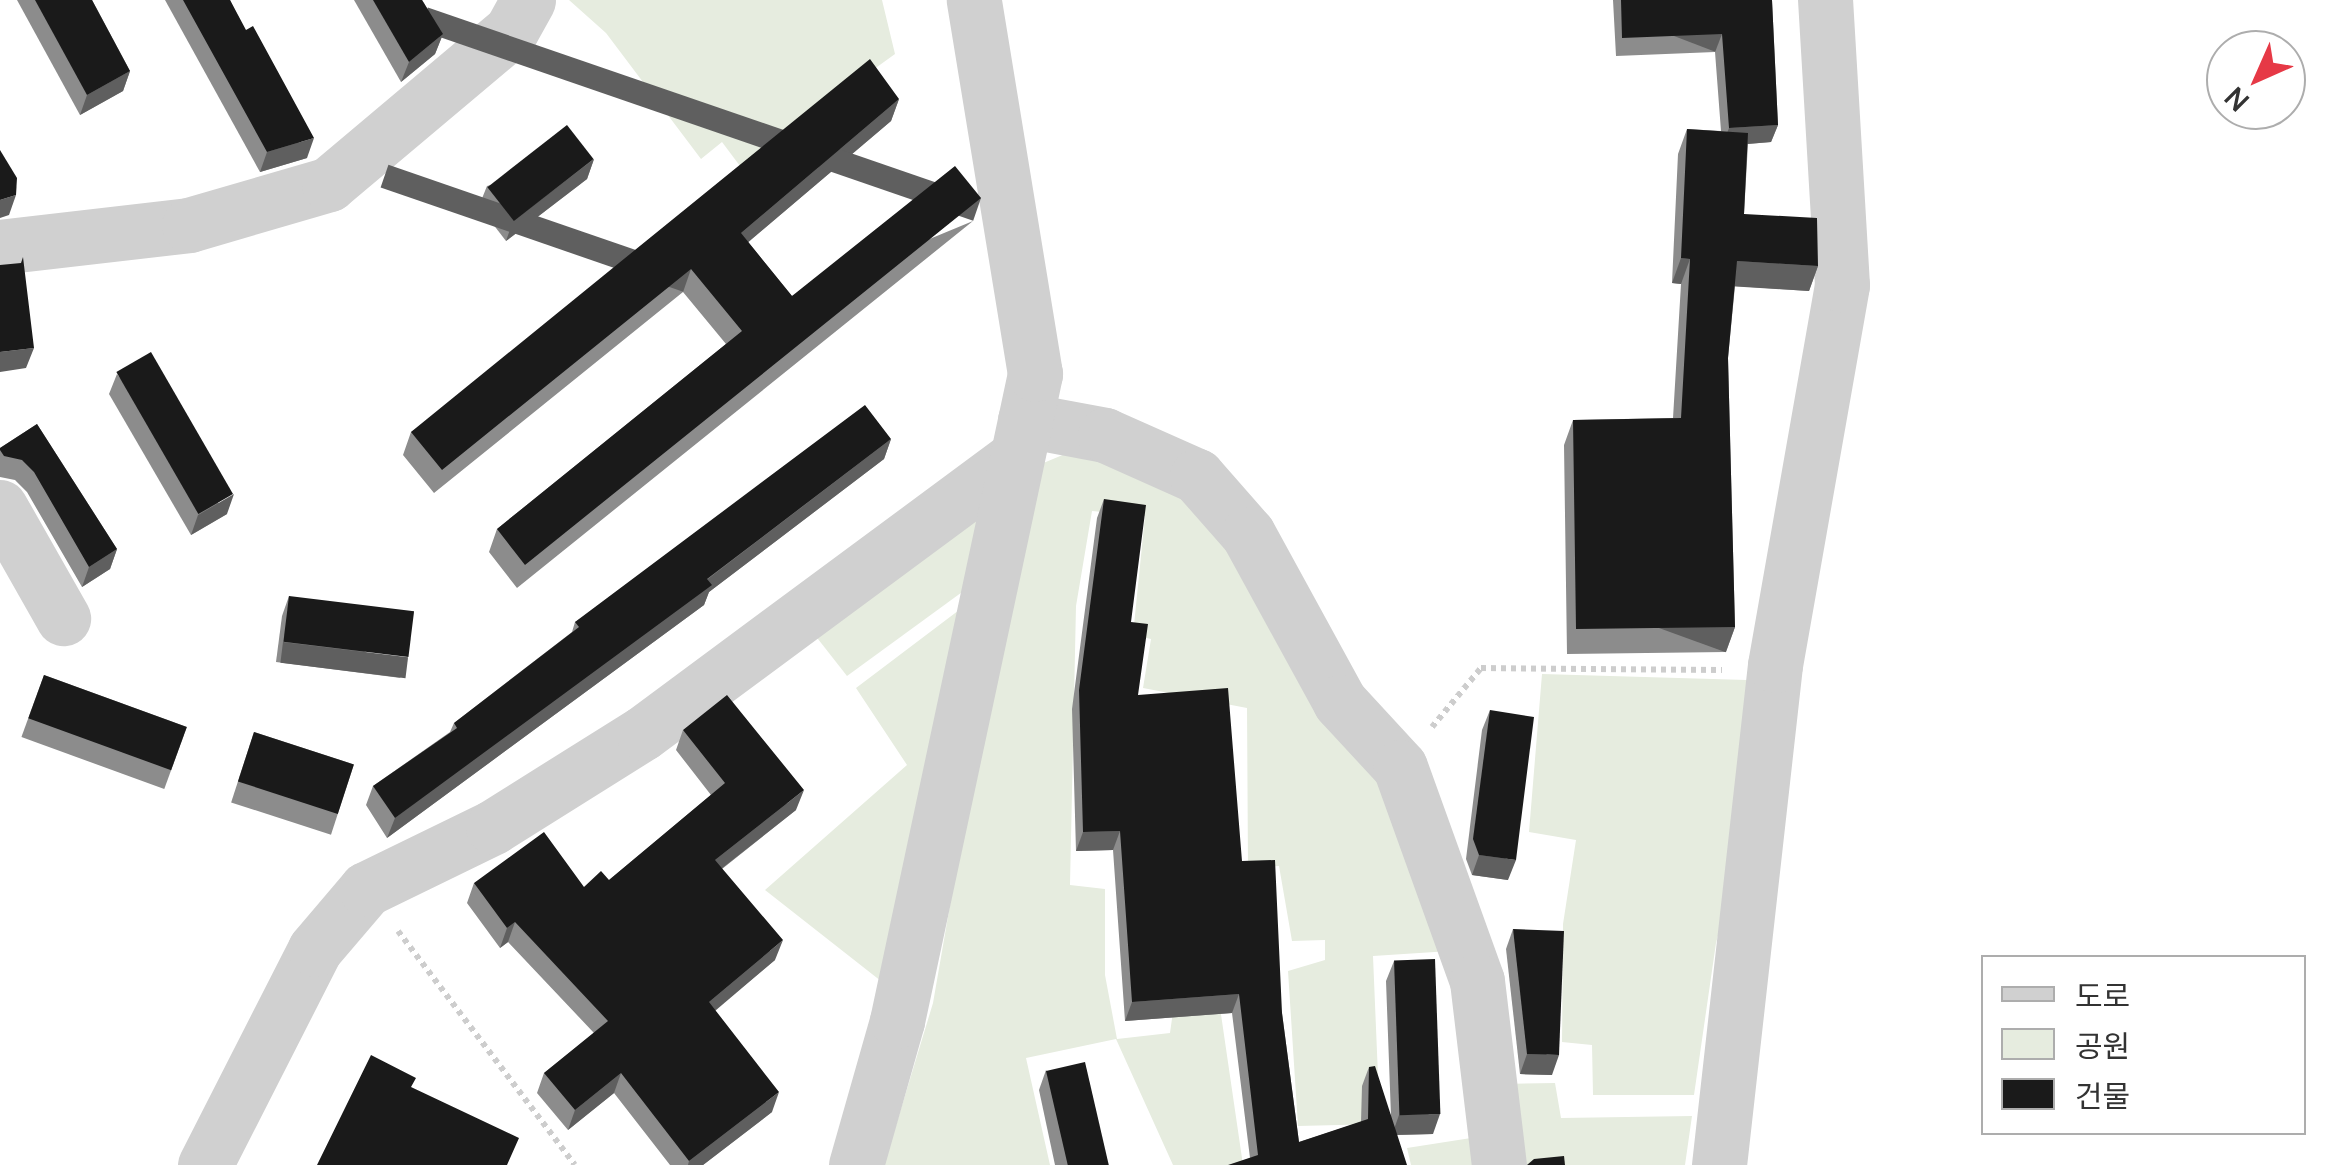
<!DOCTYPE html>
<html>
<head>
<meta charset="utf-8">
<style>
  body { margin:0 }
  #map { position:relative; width:2336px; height:1165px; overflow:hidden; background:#fff; font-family:Manrope,"Noto Sans KR",sans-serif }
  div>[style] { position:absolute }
  .green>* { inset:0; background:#e6ecdf }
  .path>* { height:6px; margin-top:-3px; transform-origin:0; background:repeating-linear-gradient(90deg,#cdcdcd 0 5px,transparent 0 10px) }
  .street>* { height:55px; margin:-27.5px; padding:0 27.5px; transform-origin:27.5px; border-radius:27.5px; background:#d0d0d0 }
  .wall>* { inset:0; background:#8c8c8c; transform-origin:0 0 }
  .shaded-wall>* { inset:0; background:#5f5f5f; transform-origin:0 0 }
  .building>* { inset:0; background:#1a1a1a; transform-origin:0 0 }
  span { translate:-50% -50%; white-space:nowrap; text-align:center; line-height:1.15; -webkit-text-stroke:10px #fff; paint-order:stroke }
  .legend { position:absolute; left:1981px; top:955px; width:325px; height:180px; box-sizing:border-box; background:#fff; border:2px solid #adadad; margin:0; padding:12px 18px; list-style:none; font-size:30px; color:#333 }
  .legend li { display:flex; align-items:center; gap:20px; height:50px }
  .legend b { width:50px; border:2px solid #adadad }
  .north { position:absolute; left:2206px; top:30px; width:100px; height:100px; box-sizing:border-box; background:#fff; border:2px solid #adadad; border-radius:50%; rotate:225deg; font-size:28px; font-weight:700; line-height:40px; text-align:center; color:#333 }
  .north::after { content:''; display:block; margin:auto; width:35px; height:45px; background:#e63946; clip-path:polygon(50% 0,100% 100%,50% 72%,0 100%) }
</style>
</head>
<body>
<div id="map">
  <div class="green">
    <i style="clip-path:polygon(569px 0,882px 0,895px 54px,740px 166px,722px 142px,701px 159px,606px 33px)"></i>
    <i style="clip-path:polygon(1065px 454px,1114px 457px,1204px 510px,1392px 783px,1450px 951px,1373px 956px,1380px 1124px,1298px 1126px,1288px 971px,1325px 960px,1325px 940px,1292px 941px,1279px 866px,1248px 868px,1247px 708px,1143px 688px,1151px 639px,1133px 635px,1145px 516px,1092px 511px,1076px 606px,1070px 885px,1105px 889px,1105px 975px,1117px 1039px,1170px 1033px,1177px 983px,1217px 987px,1243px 1165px,1173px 1165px,1116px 1039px,1026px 1058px,1050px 1165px,884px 1165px,933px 1003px,982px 721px,1015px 598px,1041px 464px)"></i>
    <i style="clip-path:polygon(1004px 479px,980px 579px,847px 676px,807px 625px)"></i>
    <i style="clip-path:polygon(979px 595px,886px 985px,765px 890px,907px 765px,856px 688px)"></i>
    <i style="clip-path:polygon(1542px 674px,1747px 680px,1740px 852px,1716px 943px,1694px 1095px,1593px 1095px,1592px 1045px,1562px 1042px,1563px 924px,1576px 840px,1529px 832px)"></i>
    <i style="clip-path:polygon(1555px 1083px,1561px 1118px,1692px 1116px,1685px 1165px,1508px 1165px,1501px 1084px)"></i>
    <i style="clip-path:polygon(1471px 1138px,1475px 1165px,1411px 1165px,1407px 1148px)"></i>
  </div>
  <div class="path">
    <i style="left:1432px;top:727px;width:77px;rotate:-50.3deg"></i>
    <i style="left:1481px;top:668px;width:241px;rotate:0.5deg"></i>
    <i style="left:398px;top:931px;width:293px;rotate:52.9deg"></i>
  </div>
  <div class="street">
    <i style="left:0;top:247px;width:190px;rotate:-6.6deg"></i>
    <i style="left:189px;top:225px;width:146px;rotate:-16.3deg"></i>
    <i style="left:329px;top:184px;width:238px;rotate:-40.1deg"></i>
    <i style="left:511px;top:31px;width:35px;rotate:-61deg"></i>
    <i style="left:1025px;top:420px;width:81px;rotate:10.6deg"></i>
    <i style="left:1105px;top:435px;width:101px;rotate:24deg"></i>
    <i style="left:1197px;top:476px;width:77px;rotate:48.7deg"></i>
    <i style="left:1248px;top:534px;width:192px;rotate:61.3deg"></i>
    <i style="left:1340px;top:702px;width:88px;rotate:47.3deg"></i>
    <i style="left:1400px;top:767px;width:227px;rotate:70.2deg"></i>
    <i style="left:1477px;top:981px;width:185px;rotate:83.2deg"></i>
    <i style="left:0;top:507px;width:128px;rotate:60.4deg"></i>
    <i style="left:205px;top:1165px;width:242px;rotate:-63deg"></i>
    <i style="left:315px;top:949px;width:79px;rotate:-49.6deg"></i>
    <i style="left:366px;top:889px;width:141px;rotate:-26deg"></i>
    <i style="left:493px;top:827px;width:177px;rotate:-32.1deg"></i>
    <i style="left:643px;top:733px;width:465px;rotate:-36.5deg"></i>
    <i style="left:856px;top:1165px;width:150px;rotate:-74.1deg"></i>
    <i style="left:897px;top:1021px;width:662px;rotate:-77.96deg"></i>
    <i style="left:1035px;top:374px;width:379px;rotate:-99.3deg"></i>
    <i style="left:1719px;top:1165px;width:503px;rotate:-83.61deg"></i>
    <i style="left:1775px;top:665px;width:386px;rotate:-80deg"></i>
    <i style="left:1842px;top:285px;width:286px;rotate:-93.4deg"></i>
  </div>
  <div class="wall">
    <i style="clip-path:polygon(17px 0,92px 0,130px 71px,123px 91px,80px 115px)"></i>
    <i style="clip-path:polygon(165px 0,230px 0,307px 158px,260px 172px)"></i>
    <i style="clip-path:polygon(354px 0,422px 0,443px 34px,435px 54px,401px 82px)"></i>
    <i style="clip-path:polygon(1613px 0,1772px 0,1778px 125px,1771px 142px,1748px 144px,1744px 214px,1818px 266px,1809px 291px,1735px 286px,1728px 358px,1735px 627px,1726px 652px,1567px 654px,1564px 445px,1573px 420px,1673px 418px,1681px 284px,1672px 283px,1678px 154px,1687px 129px,1721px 131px,1715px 52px,1616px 56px)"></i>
    <i style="clip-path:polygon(899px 99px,891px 121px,748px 242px,792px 296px,973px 221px,517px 588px,489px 552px,497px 529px,726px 344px,683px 292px,434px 493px,403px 455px,411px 432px)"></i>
    <i style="clip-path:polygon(594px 159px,587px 179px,506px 241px,479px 206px,487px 186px)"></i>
    <i style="clip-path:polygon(117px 374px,227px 514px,191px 535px,109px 394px)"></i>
    <i style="clip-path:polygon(37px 424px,117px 549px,110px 569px,82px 587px,27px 492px,15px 480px,0 477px,0 448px)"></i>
    <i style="clip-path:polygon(891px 439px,884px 459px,709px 592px,704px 605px,387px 838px,366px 805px,373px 786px,450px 732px,454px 723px,572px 632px,575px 622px)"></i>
    <i style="clip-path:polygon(1104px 499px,1131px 622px,1138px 695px,1242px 861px,1282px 1013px,1299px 1142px,1361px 1122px,1362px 1086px,1369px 1067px,1391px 1116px,1386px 981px,1394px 961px,1433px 1134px,1398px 1135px,1250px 1158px,1232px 1013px,1125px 1021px,1113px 850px,1076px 851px,1072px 709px,1097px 518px)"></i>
    <i style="clip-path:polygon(289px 596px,401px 678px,276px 662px,282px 616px)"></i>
    <i style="left:44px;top:675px;width:152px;height:66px;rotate:20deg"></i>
    <i style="clip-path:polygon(1490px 710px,1508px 880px,1472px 875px,1466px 859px,1482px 730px)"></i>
    <i style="clip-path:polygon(683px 730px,796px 810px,722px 869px,775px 960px,715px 1010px,772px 1112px,703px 1165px,670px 1165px,614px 1093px,568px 1130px,537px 1093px,544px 1073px,594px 1033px,508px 942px,500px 948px,467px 903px,474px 883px,584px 887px,609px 880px,711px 795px,676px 750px)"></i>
    <i style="left:254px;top:732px;width:105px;height:74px;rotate:18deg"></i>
    <i style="clip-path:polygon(1513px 929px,1552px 1075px,1520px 1074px,1506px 949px)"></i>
    <i style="clip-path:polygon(1046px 1070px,1108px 1165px,1055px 1165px,1039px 1090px)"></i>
  </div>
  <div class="shaded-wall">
    <i style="clip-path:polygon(443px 34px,435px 54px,401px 82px,409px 62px)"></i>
    <i style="left:1722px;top:34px;width:19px;height:100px;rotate:111deg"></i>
    <i style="clip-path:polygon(130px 71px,123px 91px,80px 115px,87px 95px)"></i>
    <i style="clip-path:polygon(899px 99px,891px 121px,732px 256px,741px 233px)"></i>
    <i style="clip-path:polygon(1778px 125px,1771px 142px,1722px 146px,1729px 128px)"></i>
    <i style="clip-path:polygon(314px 138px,307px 158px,260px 172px,267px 152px)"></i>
    <i style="clip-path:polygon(594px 159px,587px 179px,506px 241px,513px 221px)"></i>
    <i style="clip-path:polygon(16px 195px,9px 215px,0 218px,0 200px)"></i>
    <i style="left:981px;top:198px;width:24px;height:585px;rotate:109deg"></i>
    <i style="clip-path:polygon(1681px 258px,1690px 259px,1681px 284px,1672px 283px)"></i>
    <i style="clip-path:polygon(1737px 261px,1818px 266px,1809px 291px,1728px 286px)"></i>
    <i style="left:691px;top:269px;width:24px;height:320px;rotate:109deg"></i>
    <i style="clip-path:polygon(34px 348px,26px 368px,0 372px,0 352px)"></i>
    <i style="clip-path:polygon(891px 439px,884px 459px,709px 592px,704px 605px,387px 838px,395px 818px)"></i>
    <i style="clip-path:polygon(234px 494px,227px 514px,191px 535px,198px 515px)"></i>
    <i style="clip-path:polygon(117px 549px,110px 569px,82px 587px,89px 567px)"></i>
    <i style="left:1735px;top:627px;width:27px;height:159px;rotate:110deg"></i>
    <i style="left:283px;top:642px;width:126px;height:21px;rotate:7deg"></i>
    <i style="clip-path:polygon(804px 790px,796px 810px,707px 880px,715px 860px)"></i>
    <i style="clip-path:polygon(1120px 831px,1113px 850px,1076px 851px,1083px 832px)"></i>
    <i style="clip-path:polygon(1479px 855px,1516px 860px,1508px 880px,1472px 875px)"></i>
    <i style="clip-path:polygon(515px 922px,508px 942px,500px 948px,507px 928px)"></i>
    <i style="clip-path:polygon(783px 940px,775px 960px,702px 1022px,709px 1002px)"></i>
    <i style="clip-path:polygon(1239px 994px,1232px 1013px,1125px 1021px,1132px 1002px)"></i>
    <i style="clip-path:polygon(1527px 1054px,1559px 1055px,1552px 1075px,1520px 1074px)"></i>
    <i style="clip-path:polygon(621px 1073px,614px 1093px,568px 1130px,575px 1110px)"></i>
    <i style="clip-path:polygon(779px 1092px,772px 1112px,703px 1165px,688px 1165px,689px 1161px)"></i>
    <i style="clip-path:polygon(1440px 1114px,1433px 1134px,1392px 1135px,1399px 1115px)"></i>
  </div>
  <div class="building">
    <i style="clip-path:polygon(35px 0,92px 0,130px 71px,87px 95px)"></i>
    <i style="clip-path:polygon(183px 0,230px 0,246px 30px,253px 26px,314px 138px,267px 152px)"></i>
    <i style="clip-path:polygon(373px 0,422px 0,443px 34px,409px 62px)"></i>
    <i style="clip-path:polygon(1621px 0,1772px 0,1778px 125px,1729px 128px,1722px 34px,1622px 38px)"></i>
    <i style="clip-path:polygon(870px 59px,899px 99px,741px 233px,792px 296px,955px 166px,981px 198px,525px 565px,497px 529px,742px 331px,691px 269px,442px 470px,411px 432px)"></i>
    <i style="left:567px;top:125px;width:43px;height:101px;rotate:52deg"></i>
    <i style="clip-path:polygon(1687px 129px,1748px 133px,1744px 214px,1817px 218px,1818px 266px,1737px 261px,1728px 358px,1735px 627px,1576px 629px,1573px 420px,1681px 418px,1690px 259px,1681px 258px)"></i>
    <i style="clip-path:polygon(0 150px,17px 178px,16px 195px,0 200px)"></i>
    <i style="clip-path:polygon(23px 257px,34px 348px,0 352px,0 265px,21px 263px)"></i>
    <i style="left:151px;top:352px;width:164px;height:40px;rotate:60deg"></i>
    <i style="clip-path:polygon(865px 405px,891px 439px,707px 579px,712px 585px,395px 818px,373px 786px,457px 728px,454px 723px,579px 627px,575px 622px)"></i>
    <i style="clip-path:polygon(37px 424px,117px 549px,89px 567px,34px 472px,22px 460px,4px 456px,0 450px,0 448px)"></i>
    <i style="clip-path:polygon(1104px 499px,1146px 505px,1131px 622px,1148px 624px,1138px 695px,1228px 688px,1242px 861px,1275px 860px,1282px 1013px,1299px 1142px,1368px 1119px,1369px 1067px,1375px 1066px,1407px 1165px,1228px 1165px,1258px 1155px,1239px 994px,1132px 1002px,1120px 831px,1083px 832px,1079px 690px)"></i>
    <i style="left:289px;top:596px;width:126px;height:46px;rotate:7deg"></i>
    <i style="left:44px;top:675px;width:152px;height:46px;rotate:20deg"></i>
    <i style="clip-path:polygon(727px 695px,804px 790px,715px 860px,783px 940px,709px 1002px,779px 1092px,689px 1161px,621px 1073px,575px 1110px,544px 1073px,608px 1021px,515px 922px,507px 928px,474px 883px,544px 832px,584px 887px,601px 871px,609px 880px,725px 783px,683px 730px)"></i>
    <i style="clip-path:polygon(1490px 710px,1534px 717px,1516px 860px,1479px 855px,1473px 839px)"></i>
    <i style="left:254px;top:732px;width:105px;height:52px;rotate:18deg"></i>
    <i style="clip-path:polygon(1513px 929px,1564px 931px,1559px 1055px,1527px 1054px)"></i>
    <i style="left:1435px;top:959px;width:155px;height:41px;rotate:88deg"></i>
    <i style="clip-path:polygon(371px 1055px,416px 1078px,411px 1087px,519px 1138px,507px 1165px,317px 1165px)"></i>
    <i style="left:1085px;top:1062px;width:106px;height:40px;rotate:77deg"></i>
    <i style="clip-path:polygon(1564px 1156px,1565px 1165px,1527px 1165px,1534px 1159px)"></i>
  </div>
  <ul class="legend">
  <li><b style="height:12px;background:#d0d0d0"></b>도로</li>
  <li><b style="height:28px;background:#e6ecdf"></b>공원</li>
  <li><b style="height:28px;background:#1a1a1a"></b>건물</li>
  </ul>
  <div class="north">N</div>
</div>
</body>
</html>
